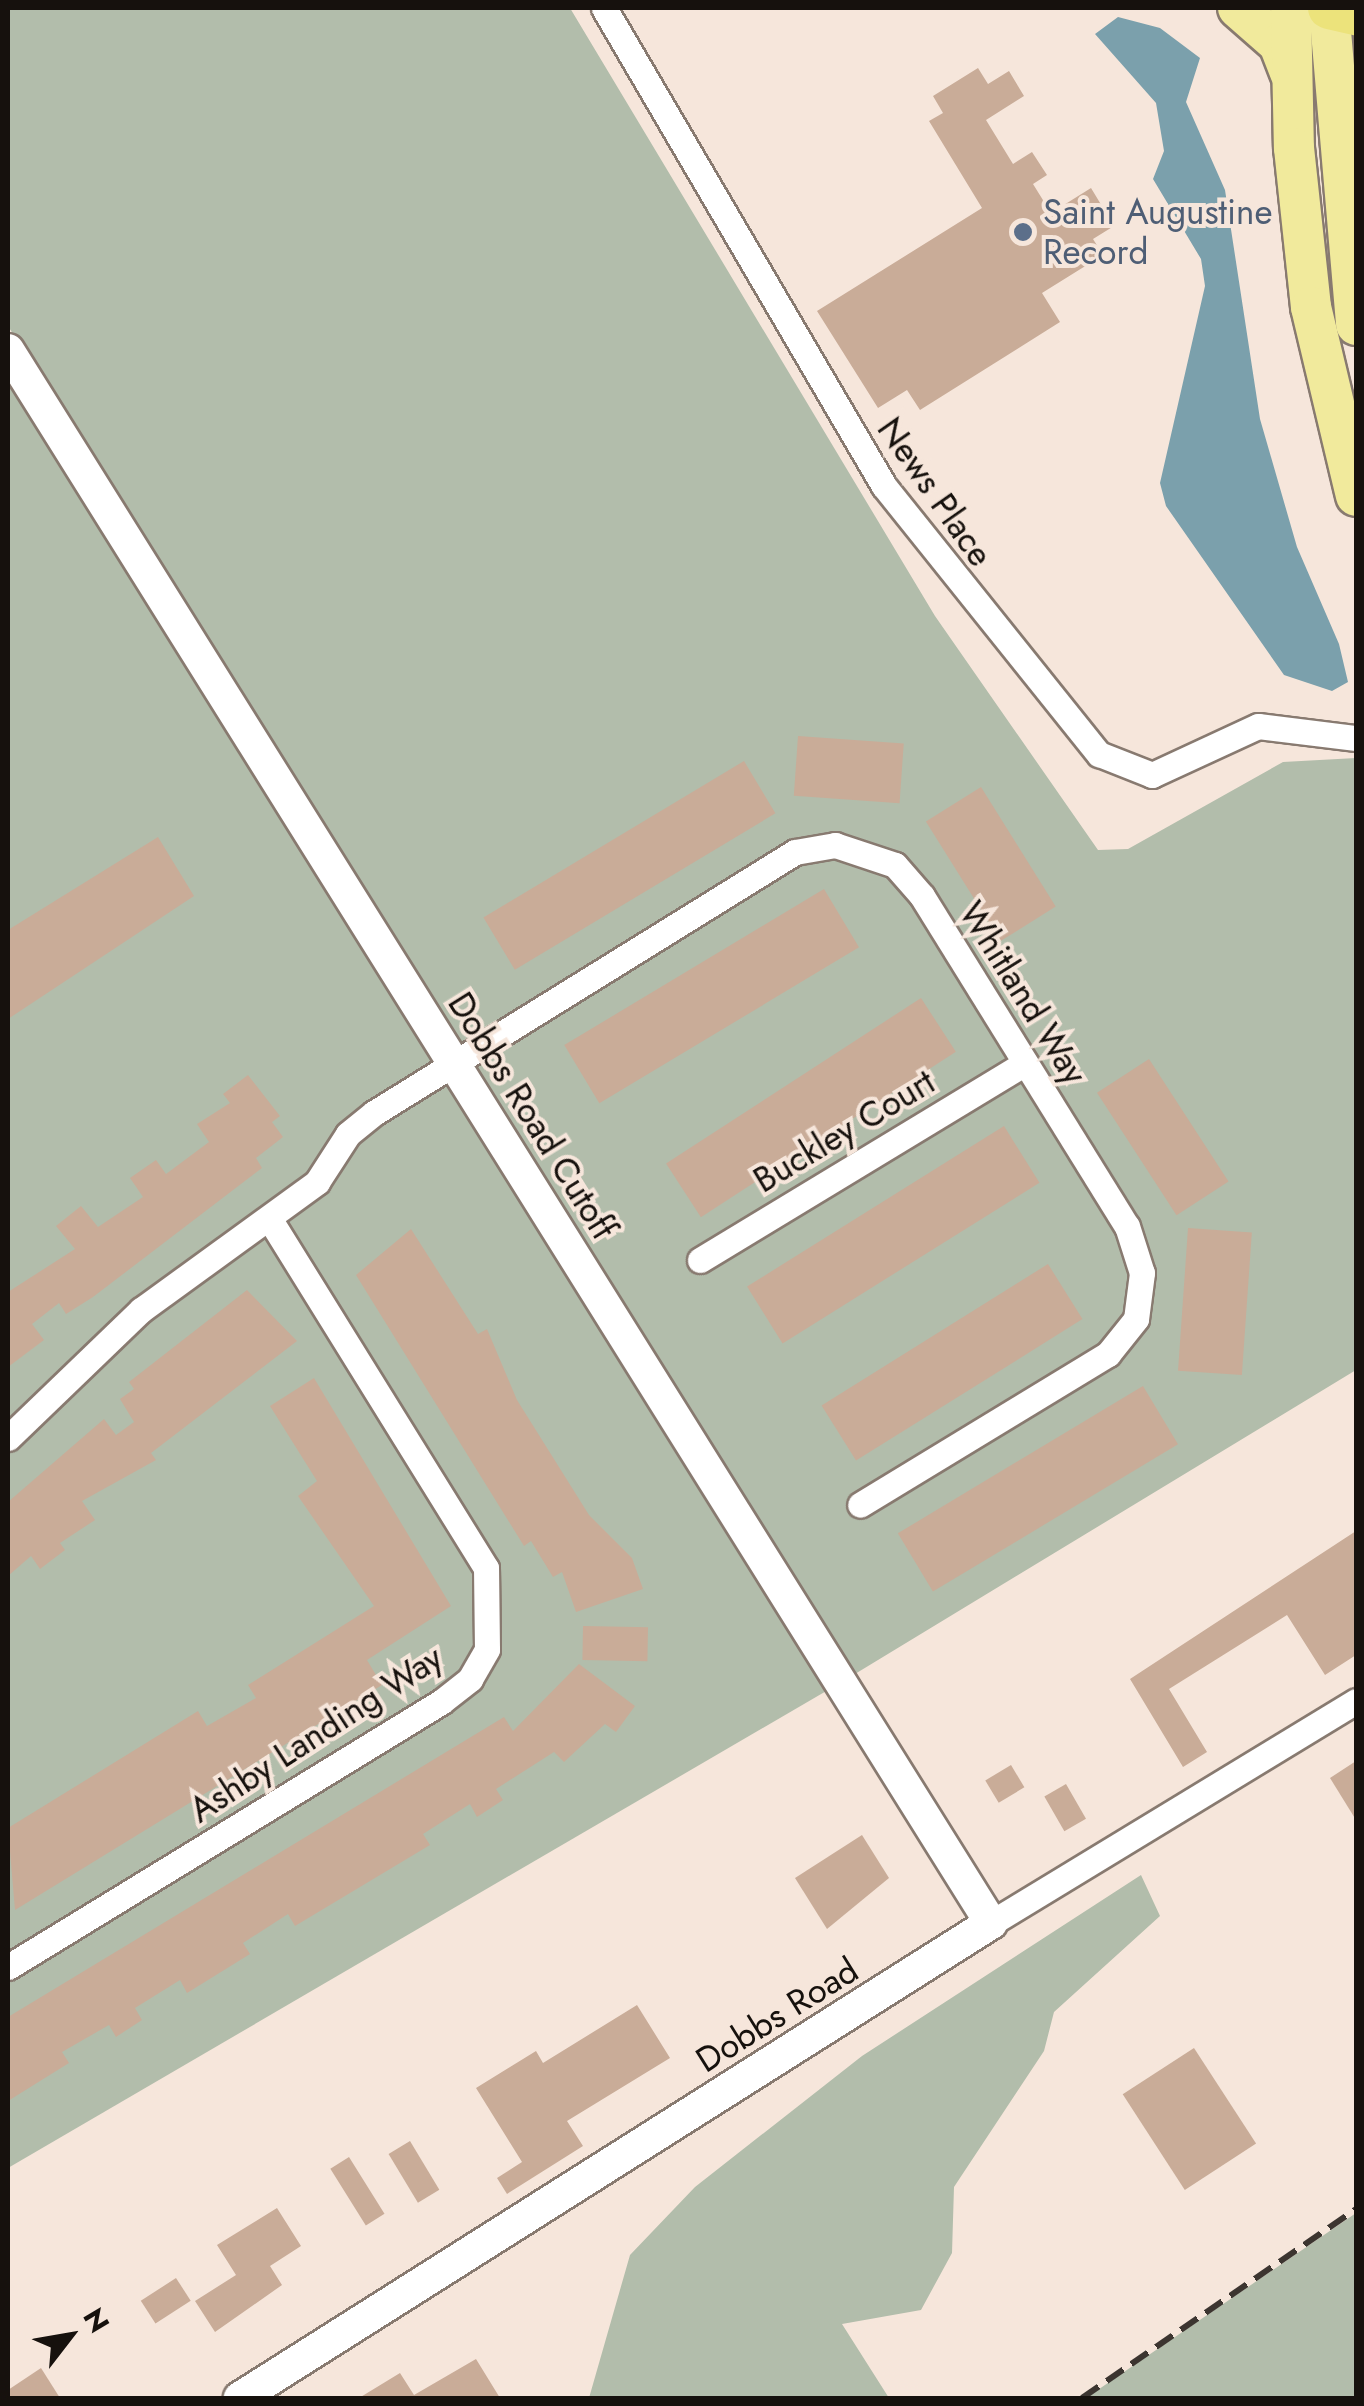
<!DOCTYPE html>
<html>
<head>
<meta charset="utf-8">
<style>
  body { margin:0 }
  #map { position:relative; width:1364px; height:2406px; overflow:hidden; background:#f6e6db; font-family:Jost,sans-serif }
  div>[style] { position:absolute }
  .green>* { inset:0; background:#b2bdab }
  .water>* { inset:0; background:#7ba0ac }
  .building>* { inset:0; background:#c9ac98; transform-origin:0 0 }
  .roads { filter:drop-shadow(2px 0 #887a70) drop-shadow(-2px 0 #887a70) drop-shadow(0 2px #887a70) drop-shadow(0 -2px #887a70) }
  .minor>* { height:25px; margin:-12.5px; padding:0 12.5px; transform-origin:12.5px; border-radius:12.5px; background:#fff }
  .tertiary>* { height:32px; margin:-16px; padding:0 16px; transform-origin:16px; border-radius:16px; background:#fff }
  .primary>* { height:40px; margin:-20px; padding:0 20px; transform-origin:20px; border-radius:20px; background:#f1ea9c }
  .trunk>* { height:42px; margin:-21px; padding:0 21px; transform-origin:21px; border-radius:21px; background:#ece37b }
  .rail>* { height:6px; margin-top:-3px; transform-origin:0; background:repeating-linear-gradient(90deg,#3c3530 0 20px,transparent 0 30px) }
  .dots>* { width:28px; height:28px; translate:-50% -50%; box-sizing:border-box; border:5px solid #f6e6db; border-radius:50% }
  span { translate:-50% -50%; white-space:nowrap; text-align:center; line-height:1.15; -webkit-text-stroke:8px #f6e6db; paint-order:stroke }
  .service-label { font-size:35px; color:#4e5e75 }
  .left { translate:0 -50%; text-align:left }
  .street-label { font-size:35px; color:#16110d }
  .frame { position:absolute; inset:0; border:10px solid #16110d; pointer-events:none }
  .north { position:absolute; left:20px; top:2286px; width:100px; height:100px; -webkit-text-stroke:8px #f6e6db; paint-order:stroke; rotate:59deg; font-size:28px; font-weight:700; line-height:40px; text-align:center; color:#16110d }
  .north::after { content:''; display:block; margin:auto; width:35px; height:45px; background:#16110d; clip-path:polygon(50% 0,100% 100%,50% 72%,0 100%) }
</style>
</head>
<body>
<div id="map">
  <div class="green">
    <i style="clip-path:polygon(8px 8px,570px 8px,935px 616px,1098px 850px,1128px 849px,1283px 762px,1356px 758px,1356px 1370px,850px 1677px,8px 326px)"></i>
    <i style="clip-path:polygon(8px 374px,828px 1690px,8px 2168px)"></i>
    <i style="clip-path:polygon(1141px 1875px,1160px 1916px,1054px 2012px,1044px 2051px,954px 2187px,952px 2253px,921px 2310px,842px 2324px,889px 2398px,589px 2398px,630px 2255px,695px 2187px,862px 2056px)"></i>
    <i style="clip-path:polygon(1356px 2213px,1356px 2398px,1086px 2398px)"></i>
  </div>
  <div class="water">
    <i style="clip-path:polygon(1118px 17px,1160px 28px,1200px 58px,1186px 102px,1225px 190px,1260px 419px,1297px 547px,1339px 644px,1348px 682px,1332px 691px,1284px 675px,1166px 506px,1160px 483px,1205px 286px,1201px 259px,1153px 179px,1164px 151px,1156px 103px,1095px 34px)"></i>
  </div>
  <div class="building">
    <i style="clip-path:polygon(978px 68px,988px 84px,1009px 71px,1024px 96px,986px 120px,1013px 164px,1032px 152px,1047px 175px,1033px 184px,1051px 213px,1091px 188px,1114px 226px,1093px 239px,1103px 255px,1042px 293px,1060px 322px,920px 410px,907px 390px,878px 408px,817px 311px,982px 208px,929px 121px,943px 113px,933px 96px)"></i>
    <i style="left:798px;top:736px;width:106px;height:60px;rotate:4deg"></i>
    <i style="left:744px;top:761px;width:61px;height:304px;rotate:59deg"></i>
    <i style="left:981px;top:787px;width:141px;height:65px;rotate:58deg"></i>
    <i style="clip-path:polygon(158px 837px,194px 896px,8px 1019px,8px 930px)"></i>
    <i style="left:824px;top:889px;width:68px;height:303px;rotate:59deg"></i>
    <i style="left:921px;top:998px;width:64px;height:304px;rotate:57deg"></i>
    <i style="left:1149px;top:1059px;width:146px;height:62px;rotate:57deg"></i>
    <i style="clip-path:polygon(248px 1075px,280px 1116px,272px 1122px,283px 1137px,256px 1158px,262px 1168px,93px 1297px,66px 1314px,59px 1303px,32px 1324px,44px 1340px,8px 1367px,8px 1292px,75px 1249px,56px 1226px,81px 1206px,98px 1227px,143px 1197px,130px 1178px,156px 1160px,166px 1174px,209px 1142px,197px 1124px,230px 1103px,223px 1094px)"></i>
    <i style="left:1004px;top:1126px;width:67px;height:303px;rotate:58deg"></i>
    <i style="left:1188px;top:1228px;width:64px;height:143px;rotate:4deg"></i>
    <i style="clip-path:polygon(411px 1229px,478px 1334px,487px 1329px,517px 1400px,589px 1515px,632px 1558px,643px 1589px,576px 1612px,562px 1572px,553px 1577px,531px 1541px,524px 1546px,356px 1275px)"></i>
    <i style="left:1048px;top:1264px;width:65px;height:267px;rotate:58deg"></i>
    <i style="clip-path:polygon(247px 1290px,297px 1341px,151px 1453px,156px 1460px,82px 1501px,95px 1520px,60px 1543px,65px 1550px,40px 1569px,31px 1556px,8px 1576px,8px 1502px,104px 1419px,116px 1435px,134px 1422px,120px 1399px,134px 1389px,129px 1382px)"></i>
    <i style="clip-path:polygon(314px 1378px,451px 1606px,367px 1660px,382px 1685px,15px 1910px,8px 1828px,198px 1711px,207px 1726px,256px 1698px,248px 1685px,374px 1606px,298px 1496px,317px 1481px,270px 1406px)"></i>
    <i style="left:1143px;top:1386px;width:68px;height:286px;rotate:59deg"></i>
    <i style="clip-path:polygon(1356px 1531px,1356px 1655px,1325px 1675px,1287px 1615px,1169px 1689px,1207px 1752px,1183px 1767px,1130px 1679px)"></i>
    <i style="left:583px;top:1626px;width:65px;height:34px;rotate:1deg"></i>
    <i style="clip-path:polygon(579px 1664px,635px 1706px,616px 1732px,605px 1724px,564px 1762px,554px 1752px,496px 1789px,503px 1800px,477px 1817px,470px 1804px,423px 1834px,430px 1845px,295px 1926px,288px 1914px,243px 1943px,250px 1954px,187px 1993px,180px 1980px,135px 2008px,142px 2020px,116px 2037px,109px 2025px,62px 2052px,69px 2063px,8px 2101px,8px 2017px,504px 1717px,513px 1731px)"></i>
    <i style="clip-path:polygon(1356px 1761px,1356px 1820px,1330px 1778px)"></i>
    <i style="left:1011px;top:1765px;width:26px;height:30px;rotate:59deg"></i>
    <i style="left:1066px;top:1784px;width:40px;height:25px;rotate:60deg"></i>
    <i style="clip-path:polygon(862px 1835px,889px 1878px,827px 1929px,795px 1878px)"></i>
    <i style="clip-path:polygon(637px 2005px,670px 2058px,567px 2121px,583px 2146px,507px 2194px,497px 2178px,522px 2162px,476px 2088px,536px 2051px,543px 2063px)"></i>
    <i style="left:1194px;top:2048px;width:114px;height:85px;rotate:57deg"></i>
    <i style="left:410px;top:2141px;width:57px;height:25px;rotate:59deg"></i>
    <i style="left:349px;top:2157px;width:67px;height:22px;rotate:58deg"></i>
    <i style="clip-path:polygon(277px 2208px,301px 2246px,270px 2266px,282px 2285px,215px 2332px,195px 2301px,236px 2275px,217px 2245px)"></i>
    <i style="left:176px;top:2278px;width:27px;height:42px;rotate:57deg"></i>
    <i style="clip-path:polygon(476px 2359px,500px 2398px,359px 2398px,400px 2373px,414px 2395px)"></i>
    <i style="clip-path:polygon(41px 2368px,60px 2398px,8px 2398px,8px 2390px)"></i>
  </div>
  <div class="roads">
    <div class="minor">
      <i style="left:604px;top:8px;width:554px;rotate:59.64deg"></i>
      <i style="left:884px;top:486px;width:344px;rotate:51.3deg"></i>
      <i style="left:1099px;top:754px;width:57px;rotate:21.6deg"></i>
      <i style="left:1152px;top:775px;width:117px;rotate:-24.8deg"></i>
      <i style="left:1258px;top:726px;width:99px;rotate:7deg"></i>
      <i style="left:700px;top:1260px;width:380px;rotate:-31.2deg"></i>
      <i style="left:8px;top:1438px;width:185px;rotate:-43.9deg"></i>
      <i style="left:141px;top:1310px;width:218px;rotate:-36deg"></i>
      <i style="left:317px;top:1182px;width:57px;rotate:-57.1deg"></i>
      <i style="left:348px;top:1134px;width:33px;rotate:-39deg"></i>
      <i style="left:374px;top:1113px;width:495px;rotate:-31.8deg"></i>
      <i style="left:795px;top:852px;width:41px;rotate:-9.9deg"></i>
      <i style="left:835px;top:845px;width:63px;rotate:18.4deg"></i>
      <i style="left:895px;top:865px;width:41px;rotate:48.9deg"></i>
      <i style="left:922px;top:896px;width:388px;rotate:58.2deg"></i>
      <i style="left:1127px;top:1226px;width:49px;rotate:72.3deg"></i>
      <i style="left:1142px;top:1273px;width:46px;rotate:97.4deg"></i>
      <i style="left:1136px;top:1319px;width:45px;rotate:128.7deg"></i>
      <i style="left:1108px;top:1354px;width:290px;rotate:148.7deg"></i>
      <i style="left:991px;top:1923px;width:427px;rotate:-31.3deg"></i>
      <i style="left:8px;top:1967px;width:508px;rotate:-31.47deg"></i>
      <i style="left:441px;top:1702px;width:37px;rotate:-38deg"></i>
      <i style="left:470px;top:1679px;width:34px;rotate:-60deg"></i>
      <i style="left:487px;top:1649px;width:81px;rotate:-90.7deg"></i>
      <i style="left:486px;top:1568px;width:410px;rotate:-121.8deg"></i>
    </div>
    <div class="tertiary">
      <i style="left:8px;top:350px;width:1855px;rotate:58deg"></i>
      <i style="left:991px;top:1923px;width:889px;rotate:147.69deg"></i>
    </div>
    <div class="primary">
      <i style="left:1238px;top:8px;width:55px;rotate:41.3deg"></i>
      <i style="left:1279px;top:44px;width:31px;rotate:69deg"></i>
      <i style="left:1291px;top:8px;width:140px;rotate:88.8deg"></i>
      <i style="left:1294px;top:148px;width:160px;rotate:83.9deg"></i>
      <i style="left:1311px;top:307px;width:194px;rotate:76.6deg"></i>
      <i style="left:1329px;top:8px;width:318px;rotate:85.1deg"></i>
    </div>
    <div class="trunk">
      <i style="left:1329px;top:8px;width:28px;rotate:13deg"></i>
    </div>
  </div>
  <div class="rail">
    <i style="left:1082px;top:2398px;width:333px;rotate:-34.6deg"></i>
  </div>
  <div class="dots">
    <i style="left:1023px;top:232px;background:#5c6f8a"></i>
  </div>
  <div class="service-label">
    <span class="left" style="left:1043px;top:232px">Saint Augustine<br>Record</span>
  </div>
  <div class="street-label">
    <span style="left:935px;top:492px;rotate:55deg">News Place</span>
    <span style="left:1023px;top:993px;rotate:58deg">Whitland Way</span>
    <span style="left:532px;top:1116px;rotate:58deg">Dobbs Road Cutoff</span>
    <span style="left:844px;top:1131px;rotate:-31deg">Buckley Court</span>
    <span style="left:316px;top:1734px;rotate:-33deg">Ashby Landing Way</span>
    <span style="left:777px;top:2015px;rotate:-32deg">Dobbs Road</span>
  </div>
  <div class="frame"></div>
  <div class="north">N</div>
</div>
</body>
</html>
